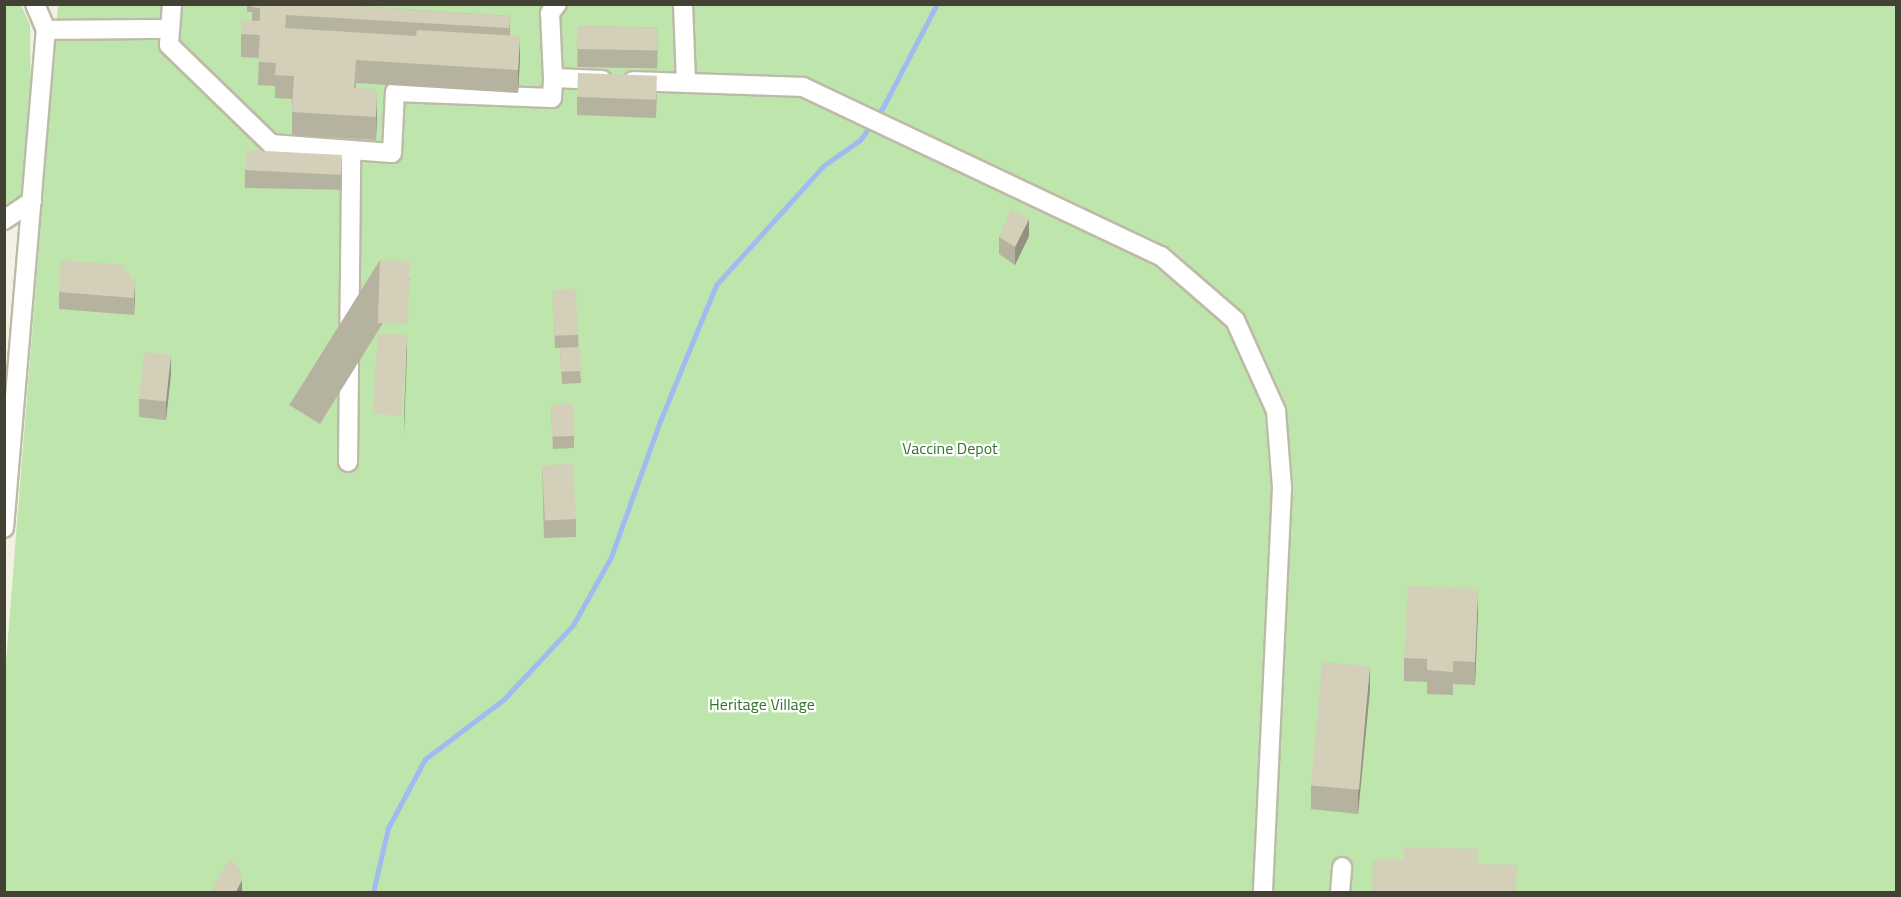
<!DOCTYPE html>
<html>
<head>
<meta charset="utf-8">
<style>
  body { margin:0 }
  #map { position:relative; width:1901px; height:897px; overflow:hidden; background:#f2f1e4; font-family:"Titillium Web",sans-serif }
  div>[style] { position:absolute }
  .green>* { inset:0; background:#bee6ac }
  .stream>* { height:5px; margin:-2.5px; padding:0 2.5px; transform-origin:2.5px; border-radius:2.5px; background:#a0bbef }
  .roads { filter:drop-shadow(2px 0 #bdbba7) drop-shadow(-2px 0 #bdbba7) drop-shadow(0 2px #bdbba7) drop-shadow(0 -2px #bdbba7) }
  .minor>* { height:18px; margin:-9px; padding:0 9px; transform-origin:9px; border-radius:9px; background:#fff }
  .wall>* { inset:0; background:#b5b29f; transform-origin:0 0 }
  .shaded-wall>* { inset:0; background:#949182 }
  .building>* { inset:0; background:#d3cfb9; transform-origin:0 0 }
  span { translate:-50% -50%; white-space:nowrap; text-align:center; line-height:1.15; -webkit-text-stroke:4.5px #fff; paint-order:stroke }
  .park-label { font-size:16px; color:#327429 }
  .frame { position:absolute; inset:0; border:6px solid #434134; pointer-events:none }
</style>
</head>
<body>
<div id="map">
  <div class="green">
    <i style="clip-path:polygon(5px 5px,21px 5px,30px 25px,31px 109px,23px 196px,5px 208px)"></i>
    <i style="clip-path:polygon(58px 5px,1896px 5px,1896px 892px,5px 892px,5px 675px)"></i>
  </div>
  <div class="stream">
    <i style="left:373px;top:892px;width:66px;rotate:-76.8deg"></i>
    <i style="left:388px;top:828px;width:78px;rotate:-61.8deg"></i>
    <i style="left:425px;top:759px;width:99px;rotate:-37.2deg"></i>
    <i style="left:504px;top:699px;width:101px;rotate:-47deg"></i>
    <i style="left:573px;top:625px;width:78px;rotate:-60.8deg"></i>
    <i style="left:611px;top:557px;width:145px;rotate:-70.2deg"></i>
    <i style="left:660px;top:421px;width:147px;rotate:-67.6deg"></i>
    <i style="left:716px;top:285px;width:160px;rotate:-48deg"></i>
    <i style="left:823px;top:166px;width:45px;rotate:-35.1deg"></i>
    <i style="left:860px;top:140px;width:38px;rotate:-55deg"></i>
    <i style="left:882px;top:109px;width:119px;rotate:-62.4deg"></i>
  </div>
  <div class="roads">
    <div class="minor">
      <i style="left:172px;top:4px;width:41px;rotate:94.2deg"></i>
      <i style="left:169px;top:45px;width:142px;rotate:44.1deg"></i>
      <i style="left:271px;top:144px;width:121px;rotate:4.3deg"></i>
      <i style="left:392px;top:153px;width:61px;rotate:-87.2deg"></i>
      <i style="left:395px;top:92px;width:157px;rotate:2.2deg"></i>
      <i style="left:552px;top:98px;width:20px;rotate:-87deg"></i>
      <i style="left:553px;top:78px;width:49px;rotate:2.3deg"></i>
      <i style="left:683px;top:4px;width:79px;rotate:87.8deg"></i>
      <i style="left:46px;top:30px;width:123px;rotate:-0.5deg"></i>
      <i style="left:553px;top:78px;width:65px;rotate:-92.6deg"></i>
      <i style="left:550px;top:13px;width:11px;rotate:-52deg"></i>
      <i style="left:633px;top:81px;width:170px;rotate:2deg"></i>
      <i style="left:803px;top:87px;width:396px;rotate:25.3deg"></i>
      <i style="left:1161px;top:256px;width:98px;rotate:40.9deg"></i>
      <i style="left:1235px;top:320px;width:100px;rotate:65.7deg"></i>
      <i style="left:1276px;top:411px;width:77px;rotate:85.5deg"></i>
      <i style="left:1282px;top:488px;width:404px;rotate:92.7deg"></i>
      <i style="left:4px;top:220px;width:34px;rotate:-34deg"></i>
      <i style="left:348px;top:462px;width:312px;rotate:-89.4deg"></i>
      <i style="left:4px;top:528px;width:500px;rotate:-85.2deg"></i>
      <i style="left:46px;top:30px;width:28px;rotate:-113deg"></i>
      <i style="left:1340px;top:892px;width:25px;rotate:-85deg"></i>
    </div>
  </div>
  <div class="wall">
    <i style="clip-path:polygon(247px 4px,326px 4px,510px 16px,510px 35px,520px 59px,518px 93px,356px 83px,356px 88px,377px 112px,376px 140px,292px 135px,292px 99px,275px 98px,275px 86px,258px 85px,259px 58px,241px 57px,241px 34px,252px 20px,252px 12px,247px 12px)"></i>
    <i style="left:578px;top:26px;width:80px;height:41px;rotate:1deg"></i>
    <i style="clip-path:polygon(657px 94px,656px 118px,577px 115px,577px 97px)"></i>
    <i style="left:245px;top:170px;width:97px;height:18px;rotate:1deg"></i>
    <i style="clip-path:polygon(1029px 236px,1015px 265px,999px 254px,999px 237px)"></i>
    <i style="left:380px;top:260px;width:36px;height:171px;rotate:32deg"></i>
    <i style="clip-path:polygon(125px 272px,130px 278px,135px 296px,134px 315px,59px 309px,59px 292px)"></i>
    <i style="clip-path:polygon(553px 290px,578px 335px,581px 383px,562px 384px,560px 348px,555px 348px)"></i>
    <i style="clip-path:polygon(171px 373px,166px 420px,139px 417px,139px 399px)"></i>
    <i style="clip-path:polygon(551px 405px,574px 436px,574px 448px,553px 449px)"></i>
    <i style="clip-path:polygon(542px 466px,576px 519px,576px 537px,544px 538px)"></i>
    <i style="clip-path:polygon(1478px 612px,1475px 685px,1453px 684px,1453px 695px,1427px 694px,1427px 682px,1404px 681px,1404px 658px)"></i>
    <i style="clip-path:polygon(1370px 689px,1358px 814px,1311px 809px,1311px 786px)"></i>
  </div>
  <div class="shaded-wall">
    <i style="clip-path:polygon(520px 36px,520px 59px,518px 93px,518px 70px)"></i>
    <i style="clip-path:polygon(377px 89px,377px 112px,376px 140px,376px 117px)"></i>
    <i style="clip-path:polygon(1029px 219px,1029px 236px,1015px 265px,1015px 247px)"></i>
    <i style="clip-path:polygon(135px 279px,135px 296px,134px 315px,134px 298px)"></i>
    <i style="clip-path:polygon(407px 335px,407px 353px,404px 433px,404px 415px)"></i>
    <i style="clip-path:polygon(171px 355px,171px 373px,166px 420px,166px 402px)"></i>
    <i style="clip-path:polygon(1478px 589px,1478px 612px,1475px 685px,1475px 662px)"></i>
    <i style="clip-path:polygon(1370px 666px,1370px 689px,1358px 814px,1358px 791px)"></i>
    <i style="clip-path:polygon(242px 880px,242px 892px,235px 892px)"></i>
  </div>
  <div class="building">
    <i style="clip-path:polygon(253px 4px,327px 4px,510px 16px,509px 28px,286px 15px,285px 28px,416px 36px,417px 30px,520px 36px,518px 70px,356px 60px,354px 88px,377px 89px,376px 117px,292px 112px,294px 76px,275px 75px,276px 63px,258px 62px,260px 35px,241px 34px,241px 20px,260px 21px,260px 8px,252px 7px)"></i>
    <i style="left:578px;top:26px;width:80px;height:23px;rotate:1deg"></i>
    <i style="left:578px;top:73px;width:79px;height:24px;rotate:2deg"></i>
    <i style="left:246px;top:150px;width:96px;height:20px;rotate:3deg"></i>
    <i style="clip-path:polygon(1011px 209px,1029px 219px,1015px 247px,999px 237px)"></i>
    <i style="clip-path:polygon(61px 260px,125px 265px,124px 272px,130px 272px,130px 278px,135px 279px,134px 298px,59px 292px)"></i>
    <i style="left:380px;top:260px;width:30px;height:63px;rotate:2deg"></i>
    <i style="left:576px;top:289px;width:46px;height:23px;rotate:88deg"></i>
    <i style="left:378px;top:333px;width:29px;height:81px;rotate:4deg"></i>
    <i style="left:580px;top:347px;width:24px;height:20px;rotate:88deg"></i>
    <i style="left:144px;top:352px;width:27px;height:47px;rotate:6deg"></i>
    <i style="left:573px;top:404px;width:32px;height:22px;rotate:88deg"></i>
    <i style="left:573px;top:464px;width:55px;height:31px;rotate:87deg"></i>
    <i style="clip-path:polygon(1408px 586px,1478px 589px,1475px 662px,1453px 661px,1453px 672px,1427px 670px,1427px 659px,1404px 658px)"></i>
    <i style="left:1322px;top:662px;width:48px;height:124px;rotate:5deg"></i>
    <i style="clip-path:polygon(1404px 847px,1479px 849px,1478px 864px,1517px 865px,1516px 892px,1372px 892px,1373px 859px,1404px 860px)"></i>
    <i style="clip-path:polygon(229px 859px,239px 867px,242px 880px,236px 892px,211px 892px)"></i>
  </div>
  <div class="park-label">
    <span style="left:950px;top:448px">Vaccine Depot</span>
    <span style="left:762px;top:704px">Heritage Village</span>
  </div>
  <div class="frame"></div>
</div>
</body>
</html>
